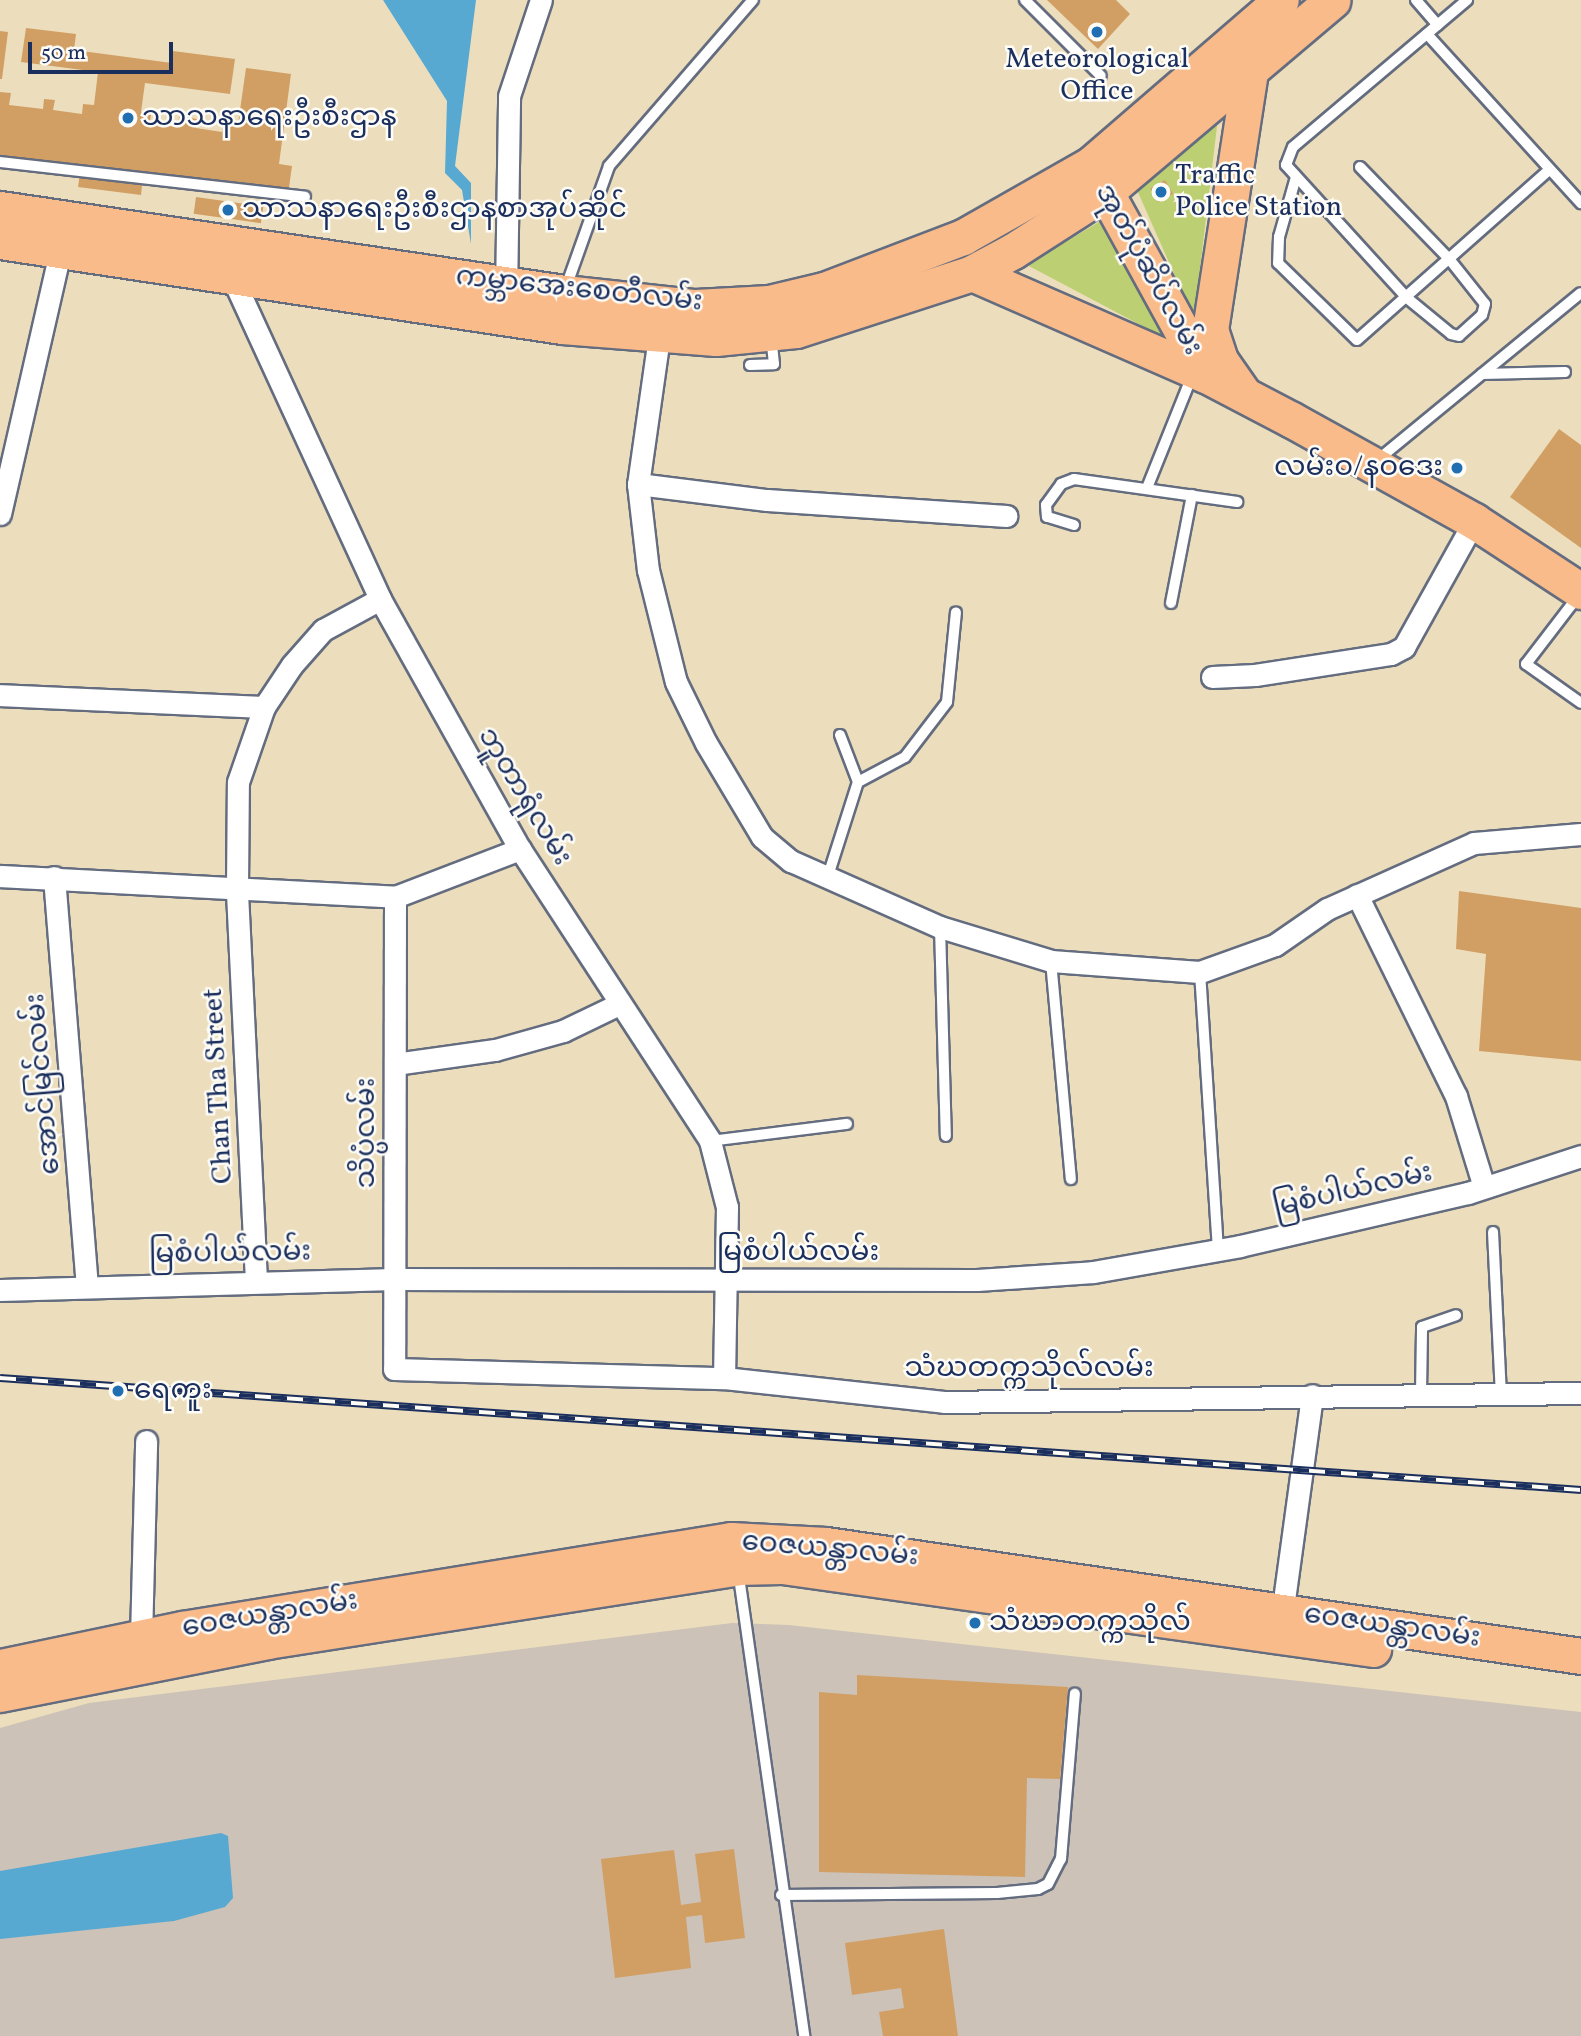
<!DOCTYPE html>
<html>
<head>
<meta charset="utf-8">
<style>
  body { margin:0 }
  #map { position:relative; width:1581px; height:2036px; overflow:hidden; background:#ecdebc; font-family:Vollkorn,"Noto Sans Myanmar",serif }
  div>[style] { position:absolute }
  .industrial>* { inset:0; background:#ccc2b8 }
  .green>* { inset:0; background:#bccf72 }
  .water>* { inset:0; background:#57a9d2 }
  .building>* { inset:0; background:#d19f64; transform-origin:0 0 }
  .roads { filter:drop-shadow(2px 0 #646c7f) drop-shadow(-2px 0 #646c7f) drop-shadow(0 2px #646c7f) drop-shadow(0 -2px #646c7f) }
  .lane>* { height:10px; margin:-5px; padding:0 5px; transform-origin:5px; border-radius:5px; background:#fff }
  .street>* { height:21px; margin:-10.5px; padding:0 10.5px; transform-origin:10.5px; border-radius:10.5px; background:#fff }
  .primary>* { height:35px; margin:-17.5px; padding:0 17.5px; transform-origin:17.5px; border-radius:17.5px; background:#fabb8b }
  .rail>* { height:8px; margin-top:-4px; transform-origin:0; background:repeating-linear-gradient(90deg,#fdfcf7 0 16px,#1b2f5e 0 32px); box-sizing:border-box; border-block:2px solid #1b2f5e }
  .dots>* { width:19px; height:19px; translate:-50% -50%; box-sizing:border-box; border:4px solid #fdfcf7; border-radius:50% }
  span { translate:-50% -50%; white-space:nowrap; text-align:center; line-height:1.15; -webkit-text-stroke:5px #fdfcf7; paint-order:stroke }
  .poi-label { font-size:28px; color:#1b2f5e }
  .left { translate:0 -50%; text-align:left }
  .right { translate:-100% -50%; text-align:right }
  .street-label { font-size:28px; color:#1b2f5e }
  .scale { position:absolute; left:28px; top:42px; width:145px; height:32px; box-sizing:border-box; border:4px solid #1b2f5e; border-top:0; padding-left:9px; font-size:21px; line-height:24px; white-space:nowrap; color:#1b2f5e; -webkit-text-stroke:5px #fdfcf7; paint-order:stroke }
</style>
</head>
<body>
<div id="map">
  <div class="industrial">
    <i style="clip-path:polygon(732px 1623px,789px 1625px,1581px 1712px,1581px 2036px,0 2036px,0 1728px,89px 1703px)"></i>
  </div>
  <div class="green">
    <i style="clip-path:polygon(1218px 118px,1194px 319px,1137px 190px)"></i>
    <i style="clip-path:polygon(1104px 219px,1169px 340px,1027px 265px)"></i>
  </div>
  <div class="water">
    <i style="clip-path:polygon(383px 0,476px 0,455px 166px,471px 183px,471px 244px,462px 190px,445px 173px,447px 101px)"></i>
    <i style="clip-path:polygon(221px 1833px,228px 1836px,233px 1898px,225px 1907px,174px 1921px,0 1939px,0 1871px)"></i>
  </div>
  <div class="building">
    <i style="clip-path:polygon(1047px 0,1116px 0,1130px 14px,1098px 49px)"></i>
    <i style="clip-path:polygon(26px 28px,76px 34px,74px 50px,172px 63px,173px 51px,235px 59px,230px 94px,145px 83px,141px 112px,151px 113px,150px 123px,178px 127px,179px 116px,197px 119px,196px 128px,222px 132px,224px 122px,238px 124px,246px 68px,291px 74px,279px 164px,292px 166px,288px 195px,143px 176px,141px 195px,78px 187px,81px 166px,0 156px,0 92px,11px 93px,9px 105px,43px 109px,44px 99px,55px 100px,53px 110px,82px 114px,83px 104px,94px 105px,98px 72px,21px 62px)"></i>
    <i style="clip-path:polygon(0 31px,8px 32px,2px 79px,0 79px)"></i>
    <i style="left:1165px;top:180px;width:16px;height:17px;rotate:60deg"></i>
    <i style="left:196px;top:197px;width:68px;height:17px;rotate:8deg"></i>
    <i style="clip-path:polygon(1559px 429px,1581px 445px,1581px 548px,1510px 497px)"></i>
    <i style="clip-path:polygon(1459px 891px,1581px 908px,1581px 1061px,1479px 1051px,1486px 954px,1456px 949px)"></i>
    <i style="clip-path:polygon(857px 1675px,1068px 1687px,1060px 1779px,1027px 1778px,1025px 1877px,819px 1872px,819px 1692px,857px 1695px)"></i>
    <i style="clip-path:polygon(734px 1849px,745px 1938px,705px 1943px,702px 1915px,686px 1917px,691px 1968px,615px 1978px,601px 1859px,674px 1850px,681px 1905px,701px 1902px,695px 1854px)"></i>
    <i style="clip-path:polygon(944px 1929px,958px 2036px,883px 2036px,879px 2012px,904px 2008px,901px 1988px,852px 1995px,845px 1943px)"></i>
  </div>
  <div class="roads">
    <div class="lane">
      <i style="left:1025px;top:0;width:107px;rotate:45deg"></i>
      <i style="left:1416px;top:0;width:33px;rotate:49deg"></i>
      <i style="left:1427px;top:34px;width:229px;rotate:47.7deg"></i>
      <i style="left:0;top:162px;width:307px;rotate:6.5deg"></i>
      <i style="left:1360px;top:167px;width:129px;rotate:45.9deg"></i>
      <i style="left:1450px;top:260px;width:56px;rotate:51.5deg"></i>
      <i style="left:1485px;top:304px;width:11px;rotate:105deg"></i>
      <i style="left:1482px;top:315px;width:31px;rotate:138deg"></i>
      <i style="left:1459px;top:336px;width:8px;rotate:-166deg"></i>
      <i style="left:1451px;top:334px;width:57px;rotate:-140.7deg"></i>
      <i style="left:1407px;top:298px;width:180px;rotate:-132.3deg"></i>
      <i style="left:1286px;top:165px;width:19px;rotate:-69deg"></i>
      <i style="left:1293px;top:147px;width:228px;rotate:-40.2deg"></i>
      <i style="left:1296px;top:177px;width:62px;rotate:105.8deg"></i>
      <i style="left:1279px;top:237px;width:26px;rotate:92deg"></i>
      <i style="left:1278px;top:263px;width:110px;rotate:44.3deg"></i>
      <i style="left:1357px;top:340px;width:256px;rotate:-41.5deg"></i>
      <i style="left:566px;top:287px;width:128px;rotate:-70.4deg"></i>
      <i style="left:609px;top:166px;width:220px;rotate:-49.1deg"></i>
      <i style="left:750px;top:365px;width:24px;rotate:-2deg"></i>
      <i style="left:774px;top:364px;width:27px;rotate:-96deg"></i>
      <i style="left:1482px;top:374px;width:83px;rotate:-1.4deg"></i>
      <i style="left:1375px;top:462px;width:266px;rotate:-39.4deg"></i>
      <i style="left:1147px;top:488px;width:121px;rotate:-68.1deg"></i>
      <i style="left:1074px;top:525px;width:28px;rotate:-163deg"></i>
      <i style="left:1047px;top:517px;width:12px;rotate:-95deg"></i>
      <i style="left:1046px;top:505px;width:26px;rotate:-54deg"></i>
      <i style="left:1061px;top:484px;width:14px;rotate:-21deg"></i>
      <i style="left:1074px;top:479px;width:165px;rotate:8deg"></i>
      <i style="left:1579px;top:595px;width:87px;rotate:127.5deg"></i>
      <i style="left:1526px;top:664px;width:67px;rotate:35.3deg"></i>
      <i style="left:1171px;top:603px;width:110px;rotate:-79deg"></i>
      <i style="left:840px;top:735px;width:50px;rotate:69deg"></i>
      <i style="left:827px;top:879px;width:102px;rotate:-72.3deg"></i>
      <i style="left:858px;top:782px;width:53px;rotate:-28deg"></i>
      <i style="left:905px;top:757px;width:69px;rotate:-52.6deg"></i>
      <i style="left:947px;top:702px;width:90px;rotate:-84.3deg"></i>
      <i style="left:940px;top:927px;width:209px;rotate:88.4deg"></i>
      <i style="left:1051px;top:961px;width:219px;rotate:84.8deg"></i>
      <i style="left:1200px;top:972px;width:279px;rotate:86.3deg"></i>
      <i style="left:710px;top:1141px;width:138px;rotate:-7.1deg"></i>
      <i style="left:1493px;top:1232px;width:161px;rotate:87.2deg"></i>
      <i style="left:1421px;top:1394px;width:67px;rotate:-89.1deg"></i>
      <i style="left:1422px;top:1327px;width:36px;rotate:-19deg"></i>
      <i style="left:738px;top:1570px;width:471px;rotate:81.9deg"></i>
      <i style="left:781px;top:1895px;width:216px;rotate:-0.5deg"></i>
      <i style="left:997px;top:1893px;width:41px;rotate:-5.6deg"></i>
      <i style="left:1038px;top:1889px;width:11px;rotate:-27deg"></i>
      <i style="left:1048px;top:1884px;width:28px;rotate:-63deg"></i>
      <i style="left:1061px;top:1859px;width:166px;rotate:-85.2deg"></i>
    </div>
    <div class="street">
      <i style="left:234px;top:269px;width:10px;rotate:96deg"></i>
      <i style="left:233px;top:279px;width:352px;rotate:65.3deg"></i>
      <i style="left:380px;top:599px;width:287px;rotate:60.8deg"></i>
      <i style="left:520px;top:849px;width:348px;rotate:56.9deg"></i>
      <i style="left:710px;top:1141px;width:68px;rotate:75.6deg"></i>
      <i style="left:727px;top:1207px;width:171px;rotate:91deg"></i>
      <i style="left:506px;top:294px;width:198px;rotate:-89.1deg"></i>
      <i style="left:509px;top:96px;width:101px;rotate:-71.6deg"></i>
      <i style="left:661px;top:323px;width:163px;rotate:98.1deg"></i>
      <i style="left:638px;top:484px;width:87px;rotate:83.4deg"></i>
      <i style="left:648px;top:570px;width:115px;rotate:76deg"></i>
      <i style="left:676px;top:682px;width:68px;rotate:63.8deg"></i>
      <i style="left:706px;top:743px;width:109px;rotate:59.2deg"></i>
      <i style="left:762px;top:837px;width:38px;rotate:40deg"></i>
      <i style="left:791px;top:861px;width:163px;rotate:23.9deg"></i>
      <i style="left:940px;top:927px;width:116px;rotate:17deg"></i>
      <i style="left:1051px;top:961px;width:149px;rotate:4.2deg"></i>
      <i style="left:1200px;top:972px;width:80px;rotate:-19.8deg"></i>
      <i style="left:1275px;top:945px;width:63px;rotate:-34.7deg"></i>
      <i style="left:1327px;top:909px;width:161px;rotate:-24.2deg"></i>
      <i style="left:1474px;top:843px;width:107px;rotate:-4.8deg"></i>
      <i style="left:638px;top:484px;width:130px;rotate:7.1deg"></i>
      <i style="left:767px;top:500px;width:240px;rotate:3.8deg"></i>
      <i style="left:0;top:514px;width:268px;rotate:-77.1deg"></i>
      <i style="left:1212px;top:677px;width:43px;rotate:-2.7deg"></i>
      <i style="left:1255px;top:675px;width:138px;rotate:-8.8deg"></i>
      <i style="left:1391px;top:654px;width:15px;rotate:-28deg"></i>
      <i style="left:1404px;top:647px;width:144px;rotate:-60.9deg"></i>
      <i style="left:0;top:695px;width:264px;rotate:2.6deg"></i>
      <i style="left:0;top:876px;width:396px;rotate:3deg"></i>
      <i style="left:395px;top:897px;width:134px;rotate:-21deg"></i>
      <i style="left:54px;top:877px;width:410px;rotate:85.4deg"></i>
      <i style="left:1357px;top:895px;width:224px;rotate:63.8deg"></i>
      <i style="left:1456px;top:1096px;width:95px;rotate:72.9deg"></i>
      <i style="left:395px;top:897px;width:472px;rotate:90.1deg"></i>
      <i style="left:394px;top:1369px;width:330px;rotate:1.6deg"></i>
      <i style="left:724px;top:1378px;width:221px;rotate:6.2deg"></i>
      <i style="left:944px;top:1402px;width:637px;rotate:-0.81deg"></i>
      <i style="left:395px;top:1064px;width:101px;rotate:-8deg"></i>
      <i style="left:495px;top:1050px;width:71px;rotate:-15.6deg"></i>
      <i style="left:563px;top:1031px;width:62px;rotate:-25.7deg"></i>
      <i style="left:256px;top:1281px;width:393px;rotate:-92.8deg"></i>
      <i style="left:237px;top:888px;width:106px;rotate:-89.5deg"></i>
      <i style="left:238px;top:782px;width:79px;rotate:-70.9deg"></i>
      <i style="left:264px;top:707px;width:50px;rotate:-56.3deg"></i>
      <i style="left:292px;top:665px;width:47px;rotate:-48.5deg"></i>
      <i style="left:323px;top:630px;width:65px;rotate:-28.5deg"></i>
      <i style="left:0;top:1290px;width:395px;rotate:-1.6deg"></i>
      <i style="left:395px;top:1279px;width:582px;rotate:0.1deg"></i>
      <i style="left:977px;top:1280px;width:116px;rotate:-3.9deg"></i>
      <i style="left:1093px;top:1272px;width:149px;rotate:-10deg"></i>
      <i style="left:1240px;top:1246px;width:234px;rotate:-13.1deg"></i>
      <i style="left:1468px;top:1193px;width:119px;rotate:-18.1deg"></i>
      <i style="left:1281px;top:1622px;width:229px;rotate:-82.2deg"></i>
      <i style="left:141px;top:1638px;width:197px;rotate:-88.5deg"></i>
    </div>
    <div class="primary">
      <i style="left:1095px;top:173px;width:230px;rotate:61.2deg"></i>
      <i style="left:0;top:209px;width:570px;rotate:8.47deg"></i>
      <i style="left:564px;top:293px;width:132px;rotate:6.1deg"></i>
      <i style="left:695px;top:307px;width:74px;rotate:-3.1deg"></i>
      <i style="left:769px;top:303px;width:57px;rotate:-13.3deg"></i>
      <i style="left:824px;top:290px;width:149px;rotate:-20.9deg"></i>
      <i style="left:963px;top:237px;width:146px;rotate:-29.6deg"></i>
      <i style="left:1090px;top:165px;width:252px;rotate:-40.8deg"></i>
      <i style="left:0;top:241px;width:568px;rotate:8.6deg"></i>
      <i style="left:562px;top:326px;width:154px;rotate:4.5deg"></i>
      <i style="left:716px;top:338px;width:80px;rotate:-5.7deg"></i>
      <i style="left:796px;top:330px;width:185px;rotate:-17.9deg"></i>
      <i style="left:972px;top:273px;width:47px;rotate:-28.2deg"></i>
      <i style="left:1013px;top:251px;width:113px;rotate:-32.7deg"></i>
      <i style="left:1108px;top:190px;width:294px;rotate:-40.2deg"></i>
      <i style="left:972px;top:273px;width:255px;rotate:23.6deg"></i>
      <i style="left:1206px;top:375px;width:97px;rotate:27.6deg"></i>
      <i style="left:1292px;top:420px;width:208px;rotate:29deg"></i>
      <i style="left:1474px;top:521px;width:128px;rotate:33.2deg"></i>
      <i style="left:1243px;top:393px;width:40px;rotate:-124.9deg"></i>
      <i style="left:1220px;top:360px;width:32px;rotate:-108deg"></i>
      <i style="left:1210px;top:330px;width:260px;rotate:-81.2deg"></i>
      <i style="left:0;top:1667px;width:186px;rotate:-11.8deg"></i>
      <i style="left:182px;top:1629px;width:556px;rotate:-9.21deg"></i>
      <i style="left:731px;top:1540px;width:95px;rotate:3deg"></i>
      <i style="left:826px;top:1545px;width:763px;rotate:8.36deg"></i>
      <i style="left:0;top:1694px;width:272px;rotate:-11.2deg"></i>
      <i style="left:267px;top:1641px;width:476px;rotate:-8.9deg"></i>
      <i style="left:737px;top:1567px;width:45px;rotate:-1.3deg"></i>
      <i style="left:782px;top:1566px;width:597px;rotate:7.99deg"></i>
    </div>
  </div>
  <div class="rail">
    <i style="left:0;top:1378px;width:1585px;rotate:4.05deg"></i>
  </div>
  <div class="dots">
    <i style="left:1097px;top:32px;background:#1f6fb2"></i>
    <i style="left:128px;top:118px;background:#1f6fb2"></i>
    <i style="left:1161px;top:192px;background:#1f6fb2"></i>
    <i style="left:228px;top:210px;background:#1f6fb2"></i>
    <i style="left:1457px;top:468px;background:#1f6fb2"></i>
    <i style="left:118px;top:1391px;background:#1f6fb2"></i>
    <i style="left:975px;top:1623px;background:#1f6fb2"></i>
  </div>
  <div class="poi-label">
    <span style="left:1097px;top:76px">Meteorological<br>Office</span>
    <span class="left" style="left:142px;top:118px">သာသနာရေးဦးစီးဌာန</span>
    <span class="left" style="left:1175px;top:192px">Traffic<br>Police Station</span>
    <span class="left" style="left:242px;top:210px">သာသနာရေးဦးစီးဌာနစာအုပ်ဆိုင်</span>
    <span class="right" style="left:1443px;top:468px">လမ်းဝ/နဝဒေး</span>
    <span class="left" style="left:134px;top:1391px">ရေကူး</span>
    <span class="left" style="left:989px;top:1623px">သံဃာတက္ကသိုလ်</span>
  </div>
  <div class="street-label">
    <span style="left:1148px;top:270px;rotate:61deg">အုတ်ပုံဆိပ်လမ်း</span>
    <span style="left:579px;top:290px;rotate:6deg">ကမ္ဘာအေးစေတီလမ်း</span>
    <span style="left:524px;top:797px;rotate:59deg">ဘူတာရုံလမ်း</span>
    <span style="left:44px;top:1084px;rotate:-95deg">အောင်မြင်လမ်း</span>
    <span style="left:219px;top:1086px;rotate:-93deg">Chan Tha Street</span>
    <span style="left:367px;top:1133px;rotate:-90deg">သိပ္ပံလမ်း</span>
    <span style="left:1353px;top:1191px;rotate:-13deg">မြစံပါယ်လမ်း</span>
    <span style="left:798px;top:1253px">မြစံပါယ်လမ်း</span>
    <span style="left:230px;top:1254px;rotate:-1deg">မြစံပါယ်လမ်း</span>
    <span style="left:1029px;top:1369px">သံဃတက္ကသိုလ်လမ်း</span>
    <span style="left:830px;top:1550px;rotate:5deg">ဝေဇယန္တာလမ်း</span>
    <span style="left:270px;top:1615px;rotate:-9deg">ဝေဇယန္တာလမ်း</span>
    <span style="left:1392px;top:1627px;rotate:8deg">ဝေဇယန္တာလမ်း</span>
  </div>
  <div class="scale">50 m</div>
</div>
</body>
</html>
